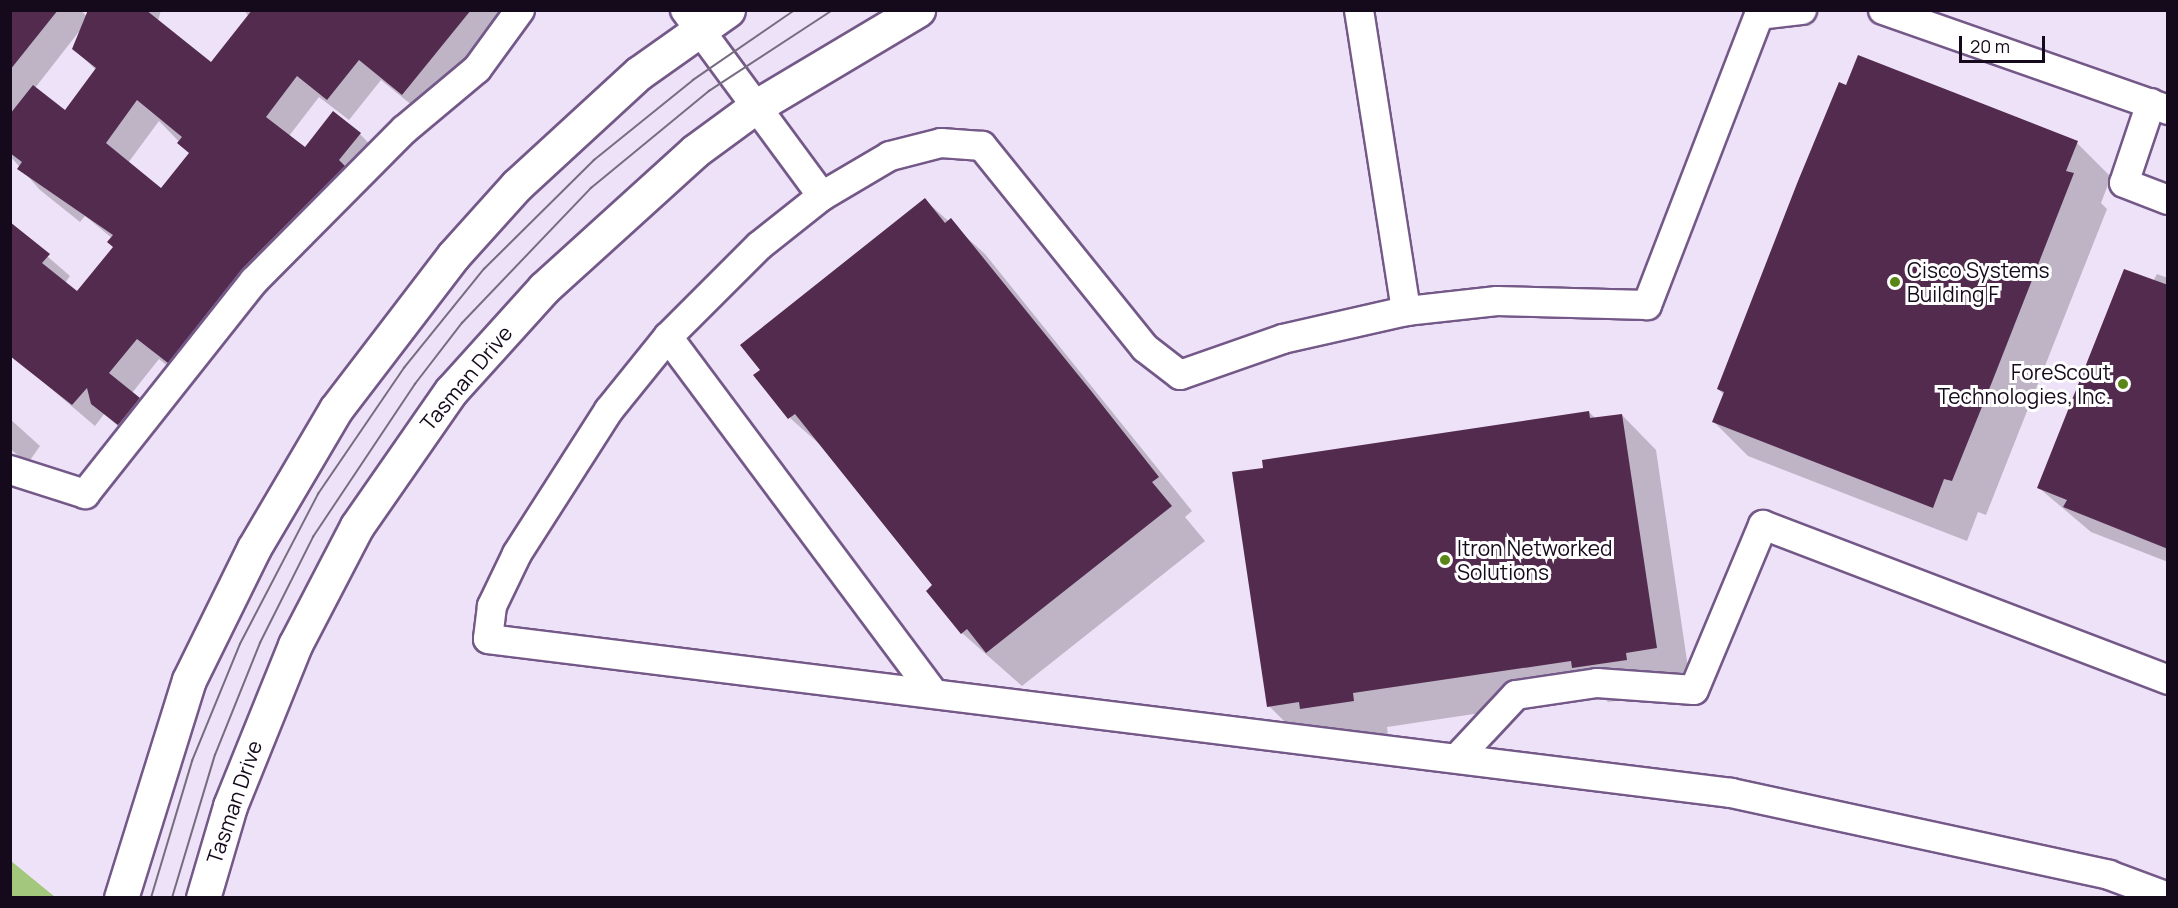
<!DOCTYPE html>
<html>
<head>
<meta charset="utf-8">
<style>
  body { margin:0 }
  #map { position:relative; width:2178px; height:908px; overflow:hidden; background:#eee2f8; font-family:Manrope,sans-serif }
  div>[style] { position:absolute }
  .water>* { inset:0; background:#a2c77d }
  .shadow>* { inset:0; background:#0003 }
  .building>* { inset:0; background:#532b4f }
  .roads { filter:drop-shadow(2px 0 #745988) drop-shadow(-2px 0 #745988) drop-shadow(0 2px #745988) drop-shadow(0 -2px #745988) }
  .minor>* { height:28px; margin:-14px; padding:0 14px; transform-origin:14px; border-radius:14px; background:#fff }
  .major>* { height:33px; margin:-16.5px; padding:0 16.5px; transform-origin:16.5px; border-radius:16.5px; background:#fff }
  .tram>* { height:1.5px; margin:-0.75px; padding:0 0.75px; transform-origin:0.75px; border-radius:0.75px; background:#766b7f }
  .dots>* { width:16px; height:16px; translate:-50% -50%; box-sizing:border-box; border:3px solid #fff; border-radius:50% }
  span { translate:-50% -50%; white-space:nowrap; text-align:center; line-height:1.15; -webkit-text-stroke:6px #fff; paint-order:stroke }
  .poi-label { font-size:21px; color:#150a1c }
  .left { translate:0 -50%; text-align:left }
  .right { translate:-100% -50%; text-align:right }
  .street-label { font-size:21px; color:#150a1c }
  .frame { position:absolute; inset:0; border:12px solid #150a1c; pointer-events:none }
  .scale { position:absolute; left:1959px; top:36px; width:86px; height:27px; box-sizing:border-box; border:3px solid #150a1c; border-top:0; padding-left:8px; font-size:18px; line-height:21px; white-space:nowrap; color:#150a1c; -webkit-text-stroke:4px #fff; paint-order:stroke }
</style>
</head>
<body>
<div id="map">
  <div class="water">
    <i style="clip-path:polygon(11px 861px,55px 897px,11px 897px)"></i>
  </div>
  <div class="shadow">
    <i style="clip-path:polygon(evenodd,10px 10px,81px 10px,88px 18px,94px 10px,161px 10px,158px 21px,211px 64px,249px 17px,244px 10px,510px 10px,424px 115px,381px 80px,349px 120px,319px 97px,289px 136px,305px 149px,360px 134px,381px 156px,190px 384px,159px 359px,132px 393px,160px 421px,141px 446px,104px 414px,95px 426px,22px 364px,10px 224px,70px 276px,65px 283px,77px 293px,115px 247px,112px 238px,85px 216px,80px 222px,40px 190px,10px 156px,10px 10px,81px 29px,74px 49px,96px 70px,65px 112px,35px 88px,81px 29px,10px 10px,159px 121px,191px 154px,161px 190px,128px 163px,159px 121px)"></i>
    <i style="clip-path:polygon(2077px 143px,2111px 177px,2101px 203px,2107px 209px,1986px 515px,1978px 512px,1967px 541px,1748px 456px,1714px 422px,1724px 395px,1718px 389px)"></i>
    <i style="clip-path:polygon(925px 200px,985px 254px,1192px 511px,1185px 517px,1205px 541px,1022px 686px,962px 633px,934px 586px,826px 450px,790px 418px)"></i>
    <i style="clip-path:polygon(2157px 274px,2168px 278px,2168px 562px,2091px 532px,2039px 488px)"></i>
    <i style="clip-path:polygon(1589px 412px,1596px 419px,1622px 415px,1656px 450px,1690px 681px,1661px 694px,1608px 702px,1601px 695px,1387px 727px,1388px 735px,1335px 743px,1303px 740px,1269px 706px)"></i>
    <i style="clip-path:polygon(10px 419px,40px 446px,28px 463px,10px 449px)"></i>
  </div>
  <div class="building">
    <i style="clip-path:polygon(10px 10px,58px 10px,10px 70px)"></i>
    <i style="clip-path:polygon(evenodd,88px 10px,146px 10px,211px 62px,252px 10px,471px 10px,402px 95px,359px 60px,327px 100px,297px 76px,266px 117px,305px 147px,333px 111px,361px 133px,339px 160px,345px 166px,242px 269px,168px 363px,137px 339px,109px 373px,140px 398px,118px 425px,91px 404px,87px 388px,72px 405px,10px 356px,10px 222px,50px 254px,42px 263px,77px 291px,113px 247px,107px 242px,113px 235px,17px 169px,22px 162px,10px 153px,10px 114px,33px 85px,65px 110px,96px 68px,72px 49px,88px 10px,137px 100px,182px 137px,177px 143px,189px 153px,161px 188px,106px 143px,137px 100px)"></i>
    <i style="clip-path:polygon(1858px 55px,2078px 141px,2066px 171px,2074px 173px,1992px 382px,1952px 481px,1944px 479px,1933px 508px,1712px 422px,1724px 392px,1717px 389px,1798px 181px,1839px 82px,1846px 85px)"></i>
    <i style="clip-path:polygon(925px 198px,945px 223px,951px 218px,1092px 392px,1159px 477px,1152px 482px,1172px 506px,986px 653px,967px 629px,961px 634px,926px 591px,932px 585px,795px 414px,788px 419px,753px 375px,760px 370px,740px 345px)"></i>
    <i style="clip-path:polygon(2124px 269px,2168px 285px,2168px 549px,2063px 507px,2067px 500px,2037px 488px)"></i>
    <i style="clip-path:polygon(1589px 411px,1590px 418px,1622px 414px,1657px 648px,1626px 653px,1627px 660px,1572px 668px,1571px 661px,1353px 693px,1354px 701px,1300px 709px,1299px 702px,1267px 707px,1232px 472px,1263px 468px,1262px 460px)"></i>
  </div>
  <div class="roads">
    <div class="minor">
      <i style="left:685px;top:10px;width:231px;rotate:53.6deg"></i>
      <i style="left:1359px;top:10px;width:305px;rotate:81.1deg"></i>
      <i style="left:1802px;top:10px;width:43px;rotate:173.4deg"></i>
      <i style="left:1759px;top:15px;width:311px;rotate:111.1deg"></i>
      <i style="left:1647px;top:305px;width:150px;rotate:-178.5deg"></i>
      <i style="left:1497px;top:301px;width:92px;rotate:173.7deg"></i>
      <i style="left:1406px;top:311px;width:126px;rotate:167.2deg"></i>
      <i style="left:1283px;top:339px;width:109px;rotate:160.7deg"></i>
      <i style="left:1180px;top:375px;width:44px;rotate:-142.4deg"></i>
      <i style="left:1145px;top:348px;width:260px;rotate:-128.9deg"></i>
      <i style="left:982px;top:146px;width:41px;rotate:-175.8deg"></i>
      <i style="left:941px;top:143px;width:53px;rotate:165.7deg"></i>
      <i style="left:890px;top:156px;width:79px;rotate:149.5deg"></i>
      <i style="left:822px;top:196px;width:80px;rotate:141.6deg"></i>
      <i style="left:759px;top:246px;width:129px;rotate:135deg"></i>
      <i style="left:668px;top:337px;width:94px;rotate:128.9deg"></i>
      <i style="left:609px;top:410px;width:171px;rotate:122.6deg"></i>
      <i style="left:517px;top:554px;width:58px;rotate:115.7deg"></i>
      <i style="left:492px;top:606px;width:33px;rotate:97deg"></i>
      <i style="left:488px;top:639px;width:1253px;rotate:7.06deg"></i>
      <i style="left:1731px;top:793px;width:387px;rotate:12.2deg"></i>
      <i style="left:2109px;top:875px;width:63px;rotate:20.4deg"></i>
      <i style="left:1883px;top:10px;width:302px;rotate:19.3deg"></i>
      <i style="left:2151px;top:103px;width:84px;rotate:108.6deg"></i>
      <i style="left:2124px;top:183px;width:47px;rotate:21.1deg"></i>
      <i style="left:668px;top:337px;width:444px;rotate:53.3deg"></i>
      <i style="left:10px;top:470px;width:79px;rotate:17.7deg"></i>
      <i style="left:85px;top:494px;width:272px;rotate:-51.6deg"></i>
      <i style="left:254px;top:281px;width:213px;rotate:-45.2deg"></i>
      <i style="left:404px;top:130px;width:95px;rotate:-39.9deg"></i>
      <i style="left:477px;top:69px;width:73px;rotate:-53.9deg"></i>
      <i style="left:1458px;top:757px;width:85px;rotate:-46.9deg"></i>
      <i style="left:1516px;top:695px;width:82px;rotate:-8.4deg"></i>
      <i style="left:1597px;top:683px;width:97px;rotate:4.1deg"></i>
      <i style="left:1694px;top:690px;width:179px;rotate:-67.3deg"></i>
      <i style="left:1763px;top:525px;width:434px;rotate:20.9deg"></i>
    </div>
    <div class="major">
      <i style="left:121px;top:898px;width:228px;rotate:-72.7deg"></i>
      <i style="left:189px;top:680px;width:147px;rotate:-63.8deg"></i>
      <i style="left:254px;top:548px;width:161px;rotate:-59.5deg"></i>
      <i style="left:336px;top:409px;width:193px;rotate:-52.6deg"></i>
      <i style="left:453px;top:256px;width:96px;rotate:-48deg"></i>
      <i style="left:517px;top:185px;width:166px;rotate:-42.6deg"></i>
      <i style="left:639px;top:73px;width:109px;rotate:-35.3deg"></i>
      <i style="left:203px;top:898px;width:96px;rotate:-73.6deg"></i>
      <i style="left:230px;top:806px;width:174px;rotate:-68deg"></i>
      <i style="left:295px;top:645px;width:134px;rotate:-62.5deg"></i>
      <i style="left:357px;top:526px;width:165px;rotate:-55.2deg"></i>
      <i style="left:451px;top:391px;width:139px;rotate:-47.9deg"></i>
      <i style="left:544px;top:288px;width:204px;rotate:-42.2deg"></i>
      <i style="left:695px;top:151px;width:74px;rotate:-36.3deg"></i>
      <i style="left:755px;top:107px;width:190px;rotate:-30.8deg"></i>
    </div>
  </div>
  <div class="tram">
    <i style="left:151px;top:898px;width:143px;rotate:-73.3deg"></i>
    <i style="left:192px;top:761px;width:126px;rotate:-67.7deg"></i>
    <i style="left:240px;top:644px;width:169px;rotate:-62.5deg"></i>
    <i style="left:318px;top:494px;width:153px;rotate:-55.7deg"></i>
    <i style="left:404px;top:368px;width:127px;rotate:-51.1deg"></i>
    <i style="left:484px;top:269px;width:155px;rotate:-44.7deg"></i>
    <i style="left:594px;top:160px;width:127px;rotate:-38.9deg"></i>
    <i style="left:693px;top:80px;width:124px;rotate:-34.5deg"></i>
    <i style="left:172px;top:898px;width:149px;rotate:-73.3deg"></i>
    <i style="left:215px;top:755px;width:121px;rotate:-68.1deg"></i>
    <i style="left:260px;top:643px;width:119px;rotate:-63.4deg"></i>
    <i style="left:313px;top:537px;width:184px;rotate:-56.3deg"></i>
    <i style="left:415px;top:384px;width:77px;rotate:-52.4deg"></i>
    <i style="left:462px;top:323px;width:187px;rotate:-46.3deg"></i>
    <i style="left:591px;top:188px;width:153px;rotate:-39.4deg"></i>
    <i style="left:709px;top:91px;width:148px;rotate:-33.2deg"></i>
  </div>
  <div class="dots">
    <i style="left:1895px;top:282px;background:#598616"></i>
    <i style="left:2123px;top:384px;background:#598616"></i>
    <i style="left:1445px;top:560px;background:#598616"></i>
  </div>
  <div class="poi-label">
    <span class="left" style="left:1907px;top:282px">Cisco Systems<br>Building F</span>
    <span class="right" style="left:2111px;top:384px">ForeScout<br>Technologies, Inc.</span>
    <span class="left" style="left:1457px;top:560px">Itron Networked<br>Solutions</span>
  </div>
  <div class="street-label">
    <span style="left:466px;top:378px;rotate:-50deg">Tasman Drive</span>
    <span style="left:234px;top:802px;rotate:-71deg">Tasman Drive</span>
  </div>
  <div class="frame"></div>
  <div class="scale">20 m</div>
</div>
</body>
</html>
